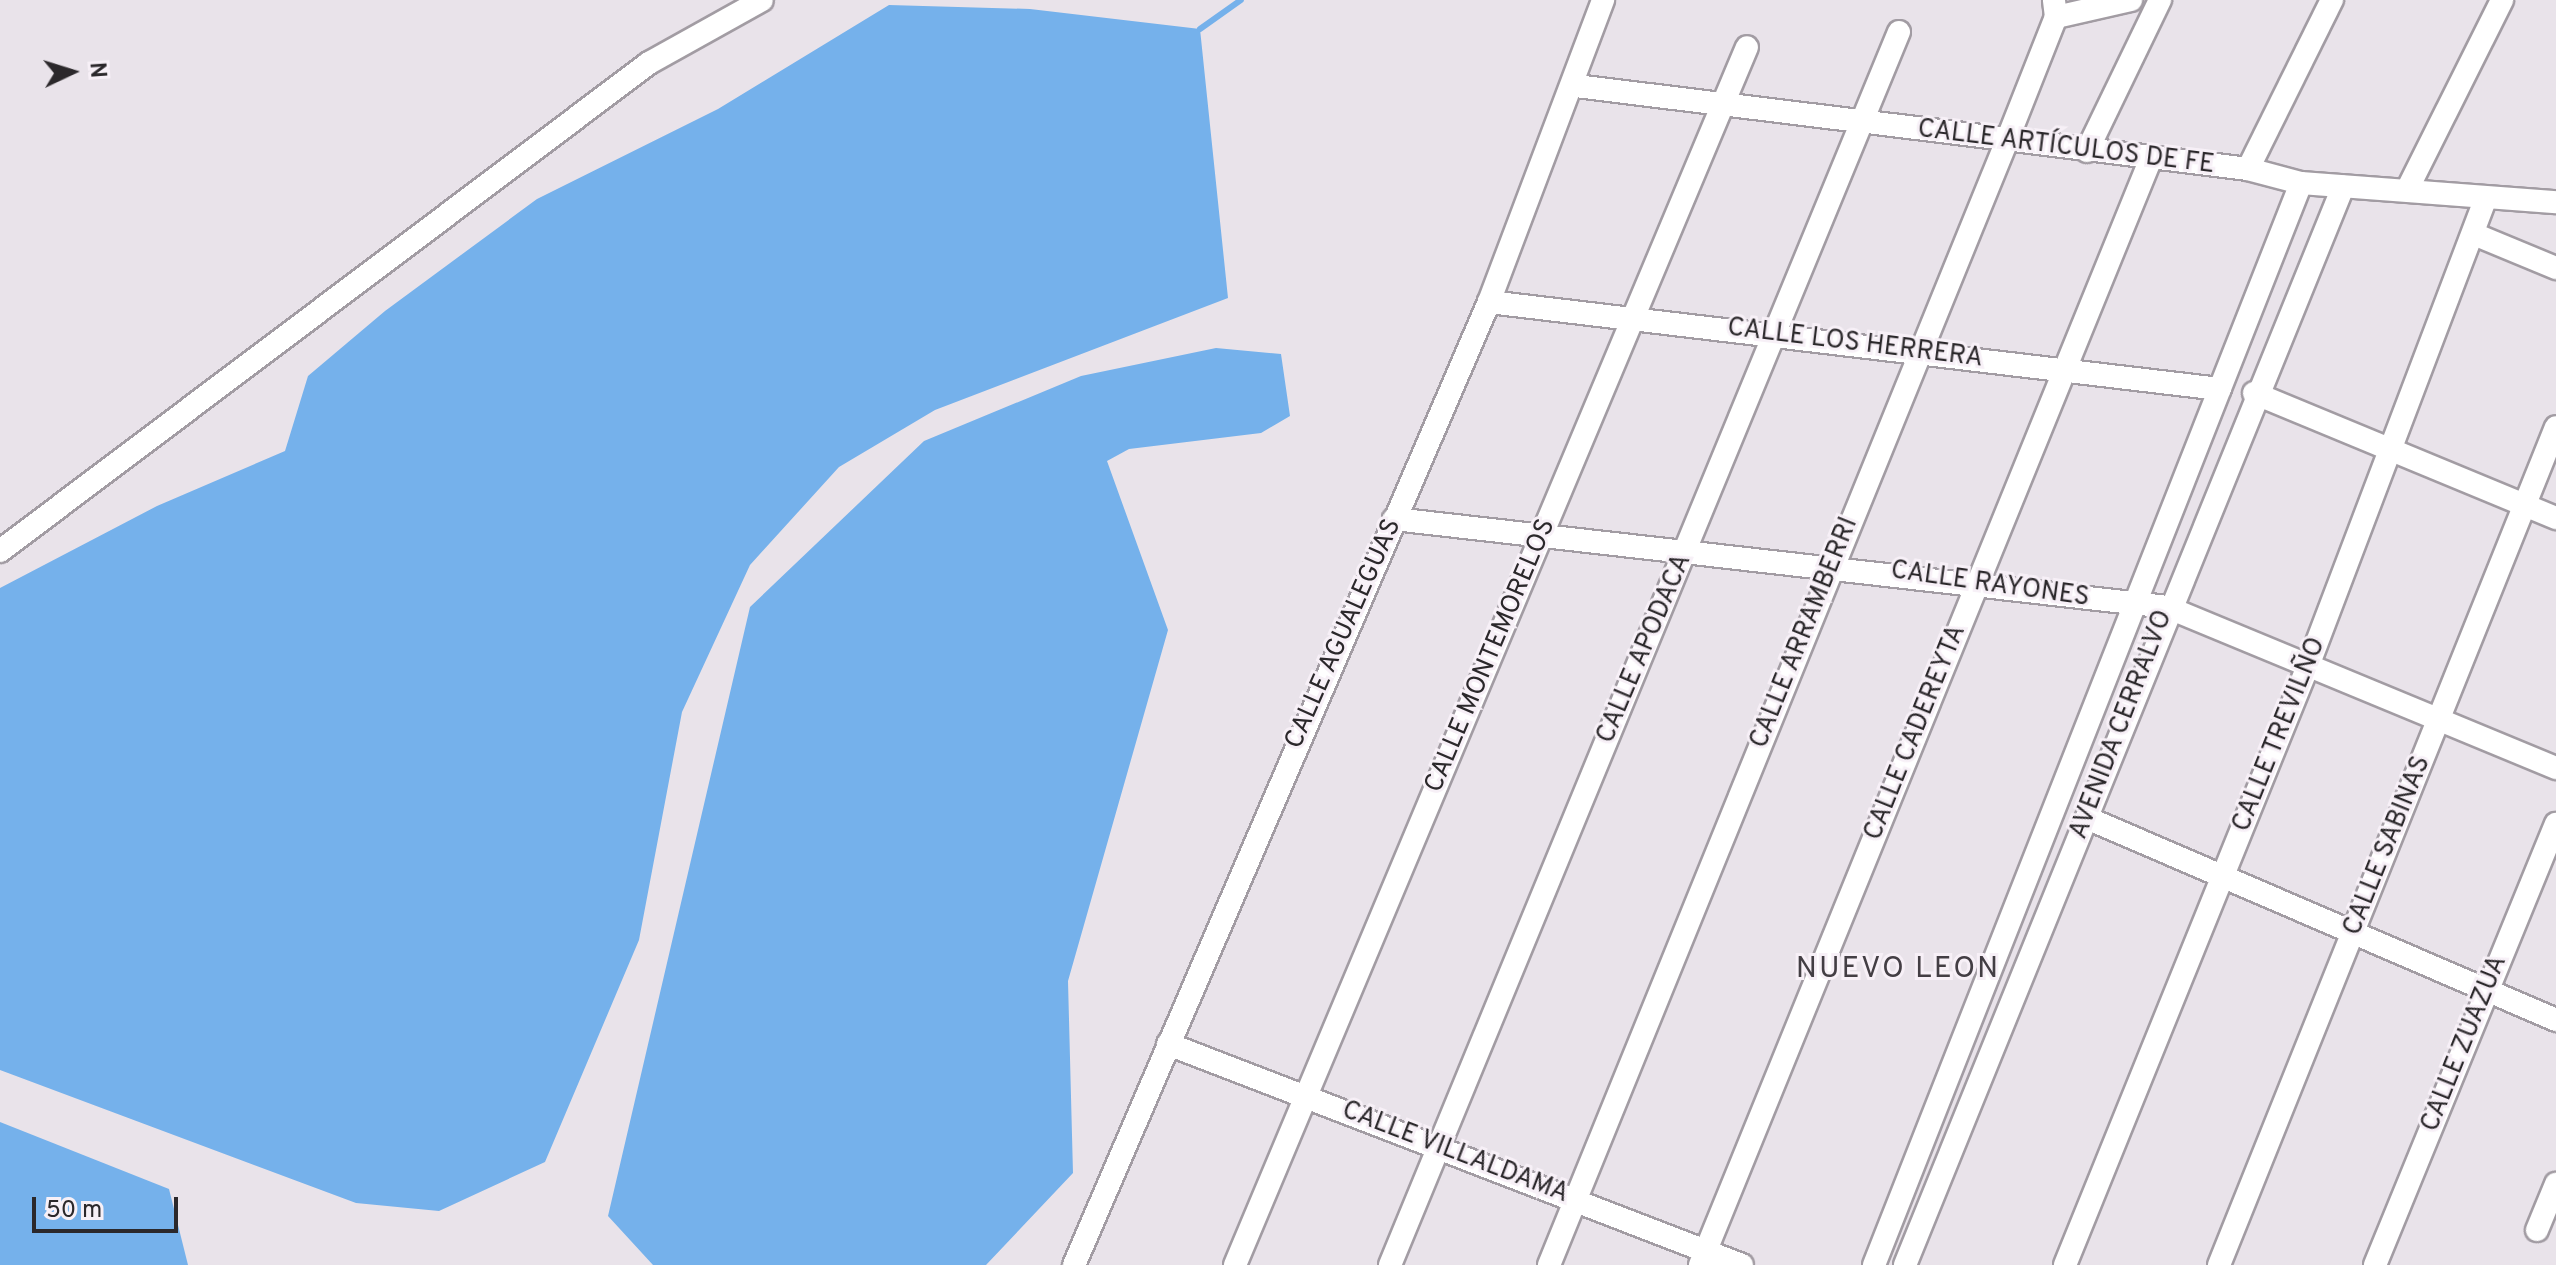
<!DOCTYPE html>
<html>
<head>
<meta charset="utf-8">
<style>
  body { margin:0 }
  #map { position:relative; width:2556px; height:1265px; overflow:hidden; background:#e9e3ea; font-family:Overpass,sans-serif }
  div>[style] { position:absolute }
  .water>* { inset:0; background:#75b1eb }
  .stream>* { height:6px; margin:-3px; padding:0 3px; transform-origin:3px; border-radius:3px; background:#75b1eb }
  .roads { filter:drop-shadow(2px 0 #a29ca3) drop-shadow(-2px 0 #a29ca3) drop-shadow(0 2px #a29ca3) drop-shadow(0 -2px #a29ca3) }
  .minor>* { height:22px; margin:-11px; padding:0 11px; transform-origin:11px; border-radius:11px; background:#fff }
  span { translate:-50% -50%; white-space:nowrap; text-align:center; line-height:1.15; -webkit-text-stroke:6px #f7f0f7; paint-order:stroke }
  .street-label { font-size:26px; color:#2b282b }
  .quarter-label { font-size:30px; color:#433e44; letter-spacing:2px }
  .north { position:absolute; left:32px; top:32px; width:80px; height:80px; -webkit-text-stroke:6px #f7f0f7; paint-order:stroke; rotate:86deg; font-size:22px; font-weight:700; line-height:32px; text-align:center; color:#2b282b }
  .north::after { content:''; display:block; margin:auto; width:28px; height:36px; background:#2b282b; clip-path:polygon(50% 0,100% 100%,50% 72%,0 100%) }
  .scale { position:absolute; left:32px; top:1197px; width:146px; height:36px; box-sizing:border-box; border:4px solid #2b282b; border-top:0; padding-left:10px; font-size:24px; line-height:28px; white-space:nowrap; color:#2b282b; -webkit-text-stroke:6px #f7f0f7; paint-order:stroke }
</style>
</head>
<body>
<div id="map">
  <div class="water">
    <i style="clip-path:polygon(889px 5px,1030px 9px,1200px 29px,1228px 298px,935px 410px,839px 467px,750px 565px,682px 712px,639px 940px,545px 1162px,439px 1211px,356px 1203px,0 1070px,0 588px,157px 506px,285px 451px,308px 376px,385px 311px,537px 199px,718px 109px)"></i>
    <i style="clip-path:polygon(1216px 348px,1281px 354px,1290px 416px,1261px 433px,1129px 449px,1107px 461px,1168px 630px,1068px 981px,1073px 1173px,986px 1265px,653px 1265px,608px 1216px,750px 607px,924px 441px,1081px 376px)"></i>
    <i style="clip-path:polygon(0 1122px,169px 1189px,188px 1265px,0 1265px)"></i>
  </div>
  <div class="stream">
    <i style="left:1200px;top:29px;width:50px;rotate:-35.3deg"></i>
  </div>
  <div class="roads">
    <div class="minor">
      <i style="left:2056px;top:17px;width:77px;rotate:-12.8deg"></i>
      <i style="left:1576px;top:86px;width:677px;rotate:7.04deg"></i>
      <i style="left:2248px;top:169px;width:55px;rotate:14.8deg"></i>
      <i style="left:2301px;top:183px;width:256px;rotate:4.3deg"></i>
      <i style="left:2087px;top:151px;width:168px;rotate:-64.2deg"></i>
      <i style="left:2248px;top:169px;width:189px;rotate:-63.6deg"></i>
      <i style="left:2408px;top:188px;width:210px;rotate:-63.4deg"></i>
      <i style="left:2474px;top:234px;width:89px;rotate:22.5deg"></i>
      <i style="left:1489px;top:302px;width:736px;rotate:6.79deg"></i>
      <i style="left:2254px;top:393px;width:327px;rotate:22.5deg"></i>
      <i style="left:1394px;top:519px;width:778px;rotate:6.49deg"></i>
      <i style="left:2167px;top:607px;width:421px;rotate:22.5deg"></i>
      <i style="left:0;top:551px;width:812px;rotate:-36.94deg"></i>
      <i style="left:649px;top:63px;width:129px;rotate:-29.1deg"></i>
      <i style="left:2087px;top:818px;width:511px;rotate:23.3deg"></i>
      <i style="left:1168px;top:1044px;width:615px;rotate:21.06deg"></i>
      <i style="left:2537px;top:1230px;width:50px;rotate:-67.6deg"></i>
      <i style="left:1074px;top:1265px;width:1049px;rotate:-66.69deg"></i>
      <i style="left:1489px;top:302px;width:323px;rotate:-69.3deg"></i>
      <i style="left:1235px;top:1265px;width:1321px;rotate:-67.2deg"></i>
      <i style="left:1390px;top:1265px;width:1334px;rotate:-67.57deg"></i>
      <i style="left:1549px;top:1265px;width:1212px;rotate:-67.84deg"></i>
      <i style="left:2006px;top:143px;width:136px;rotate:-68.4deg"></i>
      <i style="left:2056px;top:17px;width:17px;rotate:-97deg"></i>
      <i style="left:1700px;top:1265px;width:1195px;rotate:-67.83deg"></i>
      <i style="left:1874px;top:1265px;width:1163px;rotate:-68.46deg"></i>
      <i style="left:1905px;top:1265px;width:1164px;rotate:-67.89deg"></i>
      <i style="left:2065px;top:1265px;width:646px;rotate:-67.92deg"></i>
      <i style="left:2308px;top:666px;width:496px;rotate:-69.2deg"></i>
      <i style="left:2219px;top:1265px;width:903px;rotate:-68.09deg"></i>
      <i style="left:2375px;top:1265px;width:477px;rotate:-67.7deg"></i>
    </div>
  </div>
  <div class="street-label">
    <span style="left:2066px;top:148px;rotate:7deg">CALLE ARTÍCULOS DE FE</span>
    <span style="left:1855px;top:344px;rotate:7deg">CALLE LOS HERRERA</span>
    <span style="left:1990px;top:585px;rotate:8deg">CALLE RAYONES</span>
    <span style="left:1805px;top:633px;rotate:-68deg">CALLE ARRAMBERRI</span>
    <span style="left:1344px;top:634px;rotate:-66deg">CALLE AGUALEGUAS</span>
    <span style="left:1645px;top:649px;rotate:-67deg">CALLE APODACA</span>
    <span style="left:1491px;top:656px;rotate:-67deg">CALLE MONTEMORELOS</span>
    <span style="left:2122px;top:725px;rotate:-69deg">AVENIDA CERRALVO</span>
    <span style="left:1916px;top:733px;rotate:-68deg">CALLE CADEREYTA</span>
    <span style="left:2280px;top:735px;rotate:-68deg">CALLE TREVILÑO</span>
    <span style="left:2388px;top:846px;rotate:-68deg">CALLE SABINAS</span>
    <span style="left:2465px;top:1044px;rotate:-68deg">CALLE ZUAZUA</span>
    <span style="left:1455px;top:1153px;rotate:21deg">CALLE VILLALDAMA</span>
  </div>
  <div class="quarter-label">
    <span style="left:1898px;top:970px">NUEVO LEON</span>
  </div>
  <div class="north">N</div>
  <div class="scale">50 m</div>
</div>
</body>
</html>
